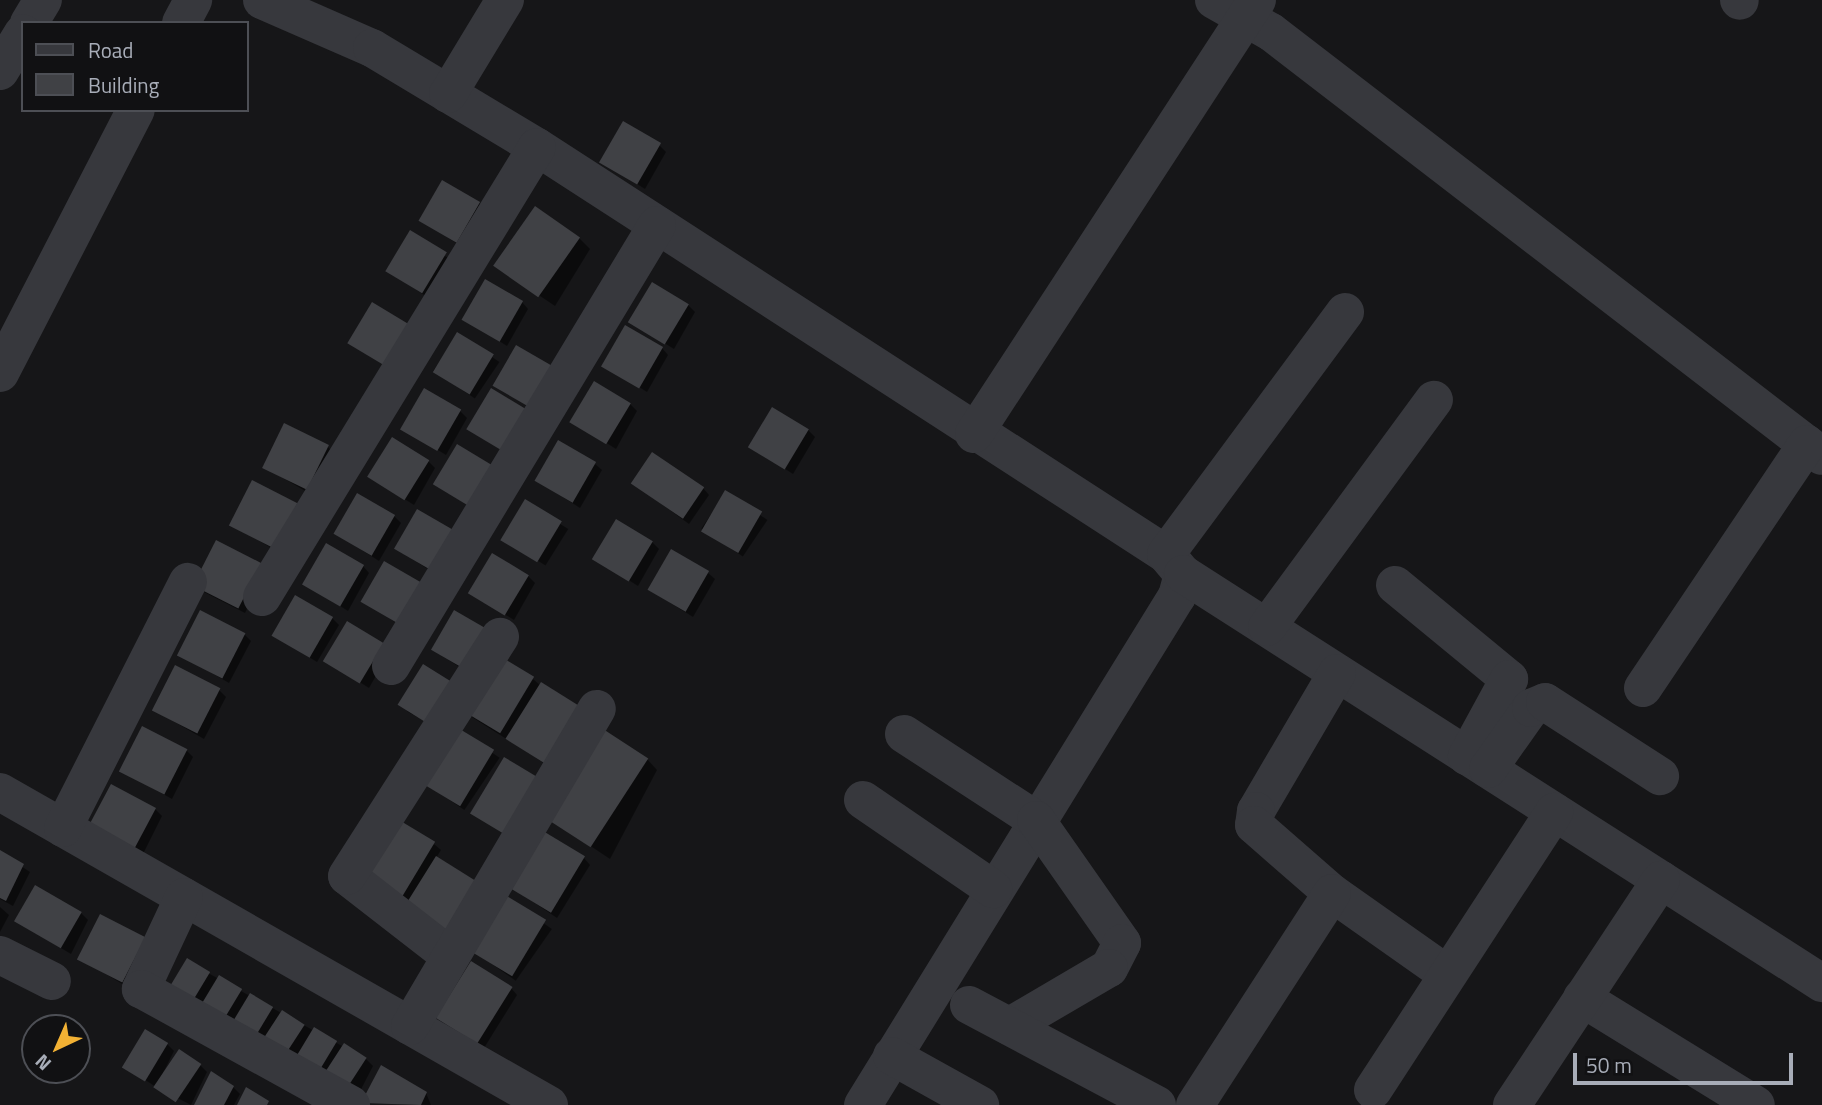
<!DOCTYPE html>
<html>
<head>
<meta charset="utf-8">
<style>
  body { margin:0 }
  #map { position:relative; width:1822px; height:1105px; overflow:hidden; background:#161618; font-family:"Titillium Web",sans-serif }
  div>[style] { position:absolute }
  .shadow>* { inset:0; background:#0007; transform-origin:0 0 }
  .building>* { inset:0; background:#404145; transform-origin:0 0 }
  .minor>* { height:38px; margin:-19px; padding:0 19px; transform-origin:19px; border-radius:19px; background:#37383d }
  span { translate:-50% -50%; white-space:nowrap; text-align:center; line-height:1.15; -webkit-text-stroke:6px #111113; paint-order:stroke }
  .legend { position:absolute; left:21px; top:21px; width:228px; height:91px; box-sizing:border-box; background:#111113; border:2px solid #4d4f55; margin:0; padding:9px 12px; list-style:none; font-size:21px; color:#a8adb8 }
  .legend li { display:flex; align-items:center; gap:14px; height:35px }
  .legend b { width:35px; border:2px solid #4d4f55 }
  .north { position:absolute; left:21px; top:1014px; width:70px; height:70px; box-sizing:border-box; background:#111113; border:2px solid #4d4f55; border-radius:50%; rotate:224deg; font-size:19px; font-weight:700; line-height:28px; text-align:center; color:#a8adb8 }
  .north::after { content:''; display:block; margin:auto; width:24px; height:32px; background:#f2b134; clip-path:polygon(50% 0,100% 100%,50% 72%,0 100%) }
  .scale { position:absolute; left:1573px; top:1053px; width:220px; height:32px; box-sizing:border-box; border:4px solid #a8adb8; border-top:0; padding-left:9px; font-size:21px; line-height:24px; white-space:nowrap; color:#a8adb8; -webkit-text-stroke:5px #111113; paint-order:stroke }
</style>
</head>
<body>
<div id="map">
  <div class="shadow">
    <i style="clip-path:polygon(659px 145px,666px 152px,645px 189px,602px 162px)"></i>
    <i style="clip-path:polygon(479px 203px,485px 210px,464px 248px,421px 220px)"></i>
    <i style="left:411px;top:233px;width:50px;height:44px;rotate:34deg"></i>
    <i style="clip-path:polygon(579px 238px,590px 249px,555px 306px,497px 267px)"></i>
    <i style="clip-path:polygon(522px 302px,528px 309px,507px 346px,464px 319px)"></i>
    <i style="clip-path:polygon(373px 304px,393px 370px,351px 342px)"></i>
    <i style="clip-path:polygon(688px 305px,695px 312px,674px 349px,630px 322px)"></i>
    <i style="left:458px;top:334px;width:50px;height:44px;rotate:34deg"></i>
    <i style="clip-path:polygon(662px 348px,668px 355px,647px 392px,604px 365px)"></i>
    <i style="clip-path:polygon(630px 404px,637px 411px,616px 449px,573px 422px)"></i>
    <i style="clip-path:polygon(460px 411px,467px 418px,446px 455px,402px 428px)"></i>
    <i style="clip-path:polygon(527px 412px,512px 456px,469px 429px)"></i>
    <i style="clip-path:polygon(808px 430px,815px 437px,793px 474px,751px 447px)"></i>
    <i style="clip-path:polygon(328px 447px,335px 454px,314px 496px,264px 467px)"></i>
    <i style="clip-path:polygon(428px 461px,435px 468px,414px 505px,371px 478px)"></i>
    <i style="clip-path:polygon(595px 464px,602px 470px,580px 508px,538px 481px)"></i>
    <i style="clip-path:polygon(500px 474px,479px 512px,436px 485px)"></i>
    <i style="clip-path:polygon(633px 483px,703px 488px,709px 495px,689px 524px)"></i>
    <i style="left:726px;top:492px;width:50px;height:44px;rotate:34deg"></i>
    <i style="left:525px;top:502px;width:51px;height:43px;rotate:32deg"></i>
    <i style="clip-path:polygon(296px 505px,282px 554px,231px 525px)"></i>
    <i style="clip-path:polygon(418px 511px,439px 576px,396px 549px)"></i>
    <i style="clip-path:polygon(394px 516px,401px 523px,379px 561px,337px 534px)"></i>
    <i style="clip-path:polygon(652px 542px,659px 549px,638px 586px,595px 559px)"></i>
    <i style="clip-path:polygon(363px 566px,369px 573px,348px 611px,305px 584px)"></i>
    <i style="clip-path:polygon(266px 571px,245px 613px,202px 591px)"></i>
    <i style="clip-path:polygon(708px 573px,715px 579px,693px 617px,650px 590px)"></i>
    <i style="clip-path:polygon(528px 576px,535px 583px,514px 620px,471px 594px)"></i>
    <i style="clip-path:polygon(421px 585px,406px 629px,363px 601px)"></i>
    <i style="clip-path:polygon(332px 618px,339px 625px,317px 662px,274px 636px)"></i>
    <i style="clip-path:polygon(244px 634px,251px 641px,229px 683px,179px 654px)"></i>
    <i style="clip-path:polygon(433px 650px,479px 672px,533px 679px,541px 686px,555px 770px,467px 714px,445px 732px,408px 712px,402px 705px,478px 679px)"></i>
    <i style="clip-path:polygon(390px 651px,369px 688px,326px 661px)"></i>
    <i style="clip-path:polygon(219px 690px,226px 697px,204px 739px,154px 710px)"></i>
    <i style="left:454px;top:727px;width:55px;height:63px;rotate:34deg"></i>
    <i style="clip-path:polygon(186px 750px,193px 757px,172px 799px,122px 771px)"></i>
    <i style="clip-path:polygon(647px 759px,657px 770px,610px 859px,553px 821px)"></i>
    <i style="clip-path:polygon(155px 809px,162px 816px,141px 858px,97px 836px)"></i>
    <i style="clip-path:polygon(434px 844px,441px 850px,436px 858px,450px 943px,368px 879px)"></i>
    <i style="clip-path:polygon(0 852px,30px 872px,13px 906px,0 899px)"></i>
    <i style="clip-path:polygon(584px 858px,590px 865px,557px 918px,511px 887px)"></i>
    <i style="left:506px;top:897px;width:56px;height:63px;rotate:35deg"></i>
    <i style="clip-path:polygon(0 907px,9px 915px,0 932px)"></i>
    <i style="clip-path:polygon(81px 913px,88px 920px,71px 954px,19px 923px)"></i>
    <i style="clip-path:polygon(144px 938px,129px 988px,79px 958px)"></i>
    <i style="clip-path:polygon(208px 973px,366px 1059px,373px 1066px,355px 1101px,175px 1004px)"></i>
    <i style="clip-path:polygon(511px 988px,517px 995px,484px 1048px,438px 1017px)"></i>
    <i style="clip-path:polygon(167px 1044px,174px 1051px,156px 1087px,127px 1068px)"></i>
    <i style="clip-path:polygon(200px 1065px,207px 1072px,191px 1105px,160px 1089px)"></i>
    <i style="clip-path:polygon(233px 1087px,240px 1094px,234px 1105px,196px 1105px)"></i>
    <i style="clip-path:polygon(426px 1093px,431px 1105px,363px 1103px)"></i>
  </div>
  <div class="building">
    <i style="left:623px;top:121px;width:44px;height:48px;rotate:30deg"></i>
    <i style="left:442px;top:180px;width:44px;height:47px;rotate:30deg"></i>
    <i style="left:535px;top:206px;width:55px;height:73px;rotate:35deg"></i>
    <i style="left:410px;top:230px;width:43px;height:48px;rotate:31deg"></i>
    <i style="left:485px;top:279px;width:44px;height:47px;rotate:30deg"></i>
    <i style="left:652px;top:282px;width:43px;height:47px;rotate:31deg"></i>
    <i style="left:372px;top:302px;width:43px;height:48px;rotate:31deg"></i>
    <i style="left:625px;top:325px;width:44px;height:48px;rotate:30deg"></i>
    <i style="left:457px;top:332px;width:43px;height:47px;rotate:31deg"></i>
    <i style="left:516px;top:345px;width:44px;height:47px;rotate:30deg"></i>
    <i style="left:594px;top:381px;width:43px;height:48px;rotate:31deg"></i>
    <i style="left:424px;top:388px;width:43px;height:48px;rotate:30deg"></i>
    <i style="left:491px;top:388px;width:43px;height:48px;rotate:31deg"></i>
    <i style="left:772px;top:407px;width:43px;height:47px;rotate:31deg"></i>
    <i style="left:284px;top:423px;width:50px;height:50px;rotate:26deg"></i>
    <i style="left:392px;top:437px;width:44px;height:47px;rotate:32deg"></i>
    <i style="left:558px;top:440px;width:44px;height:47px;rotate:30deg"></i>
    <i style="left:457px;top:444px;width:43px;height:47px;rotate:31deg"></i>
    <i style="left:652px;top:452px;width:63px;height:38px;rotate:34deg"></i>
    <i style="left:252px;top:480px;width:51px;height:51px;rotate:27deg"></i>
    <i style="left:725px;top:490px;width:43px;height:48px;rotate:30deg"></i>
    <i style="left:357px;top:493px;width:44px;height:47px;rotate:30deg"></i>
    <i style="left:525px;top:499px;width:43px;height:48px;rotate:31deg"></i>
    <i style="left:417px;top:509px;width:43px;height:46px;rotate:30deg"></i>
    <i style="left:616px;top:519px;width:43px;height:47px;rotate:31deg"></i>
    <i style="left:216px;top:540px;width:51px;height:51px;rotate:27deg"></i>
    <i style="left:326px;top:543px;width:44px;height:48px;rotate:30deg"></i>
    <i style="left:671px;top:549px;width:44px;height:47px;rotate:30deg"></i>
    <i style="left:492px;top:553px;width:43px;height:47px;rotate:31deg"></i>
    <i style="left:384px;top:561px;width:44px;height:47px;rotate:30deg"></i>
    <i style="left:295px;top:595px;width:44px;height:47px;rotate:30deg"></i>
    <i style="left:200px;top:610px;width:51px;height:51px;rotate:27deg"></i>
    <i style="left:454px;top:610px;width:43px;height:46px;rotate:30deg"></i>
    <i style="left:347px;top:621px;width:43px;height:47px;rotate:31deg"></i>
    <i style="left:493px;top:652px;width:48px;height:66px;rotate:31deg"></i>
    <i style="left:423px;top:664px;width:44px;height:48px;rotate:32deg"></i>
    <i style="left:175px;top:665px;width:51px;height:51px;rotate:27deg"></i>
    <i style="left:541px;top:682px;width:49px;height:67px;rotate:32deg"></i>
    <i style="left:453px;top:725px;width:48px;height:66px;rotate:31deg"></i>
    <i style="left:142px;top:726px;width:51px;height:51px;rotate:27deg"></i>
    <i style="left:603px;top:729px;width:54px;height:106px;rotate:33deg"></i>
    <i style="left:504px;top:757px;width:49px;height:66px;rotate:31deg"></i>
    <i style="left:111px;top:784px;width:51px;height:51px;rotate:28deg"></i>
    <i style="left:394px;top:817px;width:48px;height:66px;rotate:31deg"></i>
    <i style="left:543px;top:831px;width:49px;height:66px;rotate:31deg"></i>
    <i style="clip-path:polygon(0 850px,24px 864px,6px 901px,0 898px)"></i>
    <i style="left:436px;top:856px;width:49px;height:66px;rotate:32deg"></i>
    <i style="left:35px;top:885px;width:54px;height:42px;rotate:30deg"></i>
    <i style="left:505px;top:895px;width:48px;height:66px;rotate:31deg"></i>
    <i style="left:100px;top:914px;width:51px;height:51px;rotate:27deg"></i>
    <i style="left:187px;top:958px;width:27px;height:45px;rotate:31deg"></i>
    <i style="left:471px;top:961px;width:49px;height:67px;rotate:32deg"></i>
    <i style="left:219px;top:975px;width:27px;height:45px;rotate:31deg"></i>
    <i style="left:250px;top:993px;width:27px;height:45px;rotate:31deg"></i>
    <i style="left:282px;top:1010px;width:27px;height:46px;rotate:33deg"></i>
    <i style="left:314px;top:1027px;width:27px;height:45px;rotate:31deg"></i>
    <i style="left:145px;top:1029px;width:27px;height:45px;rotate:31deg"></i>
    <i style="left:344px;top:1043px;width:27px;height:45px;rotate:33deg"></i>
    <i style="left:179px;top:1049px;width:27px;height:46px;rotate:34deg"></i>
    <i style="clip-path:polygon(381px 1065px,427px 1092px,421px 1105px,361px 1103px)"></i>
    <i style="clip-path:polygon(211px 1071px,234px 1086px,224px 1105px,194px 1105px)"></i>
    <i style="clip-path:polygon(246px 1087px,269px 1101px,267px 1105px,237px 1105px)"></i>
  </div>
  <div class="minor">
    <i style="left:262px;top:0;width:120px;rotate:23.6deg"></i>
    <i style="left:372px;top:48px;width:192px;rotate:31deg"></i>
    <i style="left:537px;top:147px;width:749px;rotate:32.91deg"></i>
    <i style="left:1166px;top:554px;width:26px;rotate:50deg"></i>
    <i style="left:1183px;top:574px;width:23px;rotate:105deg"></i>
    <i style="left:1177px;top:596px;width:598px;rotate:121.67deg"></i>
    <i style="left:1214px;top:0;width:65px;rotate:29.3deg"></i>
    <i style="left:1271px;top:32px;width:695px;rotate:37.58deg"></i>
    <i style="left:1739px;top:0;width:1px;rotate:45deg"></i>
    <i style="left:29px;top:23px;width:27px;rotate:-59deg"></i>
    <i style="left:181px;top:23px;width:26px;rotate:-62deg"></i>
    <i style="left:0;top:71px;width:44px;rotate:-58.8deg"></i>
    <i style="left:448px;top:94px;width:110px;rotate:-58.8deg"></i>
    <i style="left:0;top:373px;width:296px;rotate:-62.7deg"></i>
    <i style="left:974px;top:434px;width:518px;rotate:-56.89deg"></i>
    <i style="left:1166px;top:554px;width:301px;rotate:-53.5deg"></i>
    <i style="left:1183px;top:574px;width:759px;rotate:32.62deg"></i>
    <i style="left:1395px;top:585px;width:148px;rotate:39.5deg"></i>
    <i style="left:1509px;top:679px;width:88px;rotate:118.6deg"></i>
    <i style="left:262px;top:597px;width:527px;rotate:-58.57deg"></i>
    <i style="left:1267px;top:627px;width:282px;rotate:-53.7deg"></i>
    <i style="left:391px;top:666px;width:515px;rotate:-58.9deg"></i>
    <i style="left:1337px;top:673px;width:160px;rotate:120.4deg"></i>
    <i style="left:1256px;top:811px;width:14px;rotate:98deg"></i>
    <i style="left:1254px;top:825px;width:103px;rotate:41.1deg"></i>
    <i style="left:1332px;top:893px;width:141px;rotate:35.2deg"></i>
    <i style="left:1643px;top:688px;width:294px;rotate:-56.1deg"></i>
    <i style="left:904px;top:734px;width:158px;rotate:33.1deg"></i>
    <i style="left:1036px;top:820px;width:150px;rotate:55deg"></i>
    <i style="left:1122px;top:943px;width:28px;rotate:117deg"></i>
    <i style="left:1109px;top:968px;width:115px;rotate:149.6deg"></i>
    <i style="left:1488px;top:769px;width:75px;rotate:-54.8deg"></i>
    <i style="left:1531px;top:708px;width:15px;rotate:-23deg"></i>
    <i style="left:1545px;top:702px;width:137px;rotate:32.8deg"></i>
    <i style="left:0;top:792px;width:632px;rotate:29.69deg"></i>
    <i style="left:863px;top:800px;width:158px;rotate:34.4deg"></i>
    <i style="left:63px;top:828px;width:276px;rotate:-63.1deg"></i>
    <i style="left:184px;top:897px;width:102px;rotate:115.1deg"></i>
    <i style="left:141px;top:989px;width:240px;rotate:28.9deg"></i>
    <i style="left:0;top:955px;width:58px;rotate:26.6deg"></i>
    <i style="left:450px;top:956px;width:130px;rotate:-142.2deg"></i>
    <i style="left:347px;top:876px;width:284px;rotate:-57.4deg"></i>
    <i style="left:1582px;top:998px;width:204px;rotate:31.6deg"></i>
    <i style="left:969px;top:1005px;width:213px;rotate:28deg"></i>
    <i style="left:410px;top:1026px;width:368px;rotate:-59.5deg"></i>
    <i style="left:892px;top:1056px;width:101px;rotate:29.1deg"></i>
    <i style="left:1373px;top:1090px;width:332px;rotate:-56.9deg"></i>
    <i style="left:1195px;top:1105px;width:252px;rotate:-57.1deg"></i>
    <i style="left:1512px;top:1105px;width:270px;rotate:-56.5deg"></i>
  </div>
  <ul class="legend">
  <li><b style="height:9px;background:#37383d"></b>Road</li>
  <li><b style="height:19px;background:#404145"></b>Building</li>
  </ul>
  <div class="north">N</div>
  <div class="scale">50 m</div>
</div>
</body>
</html>
